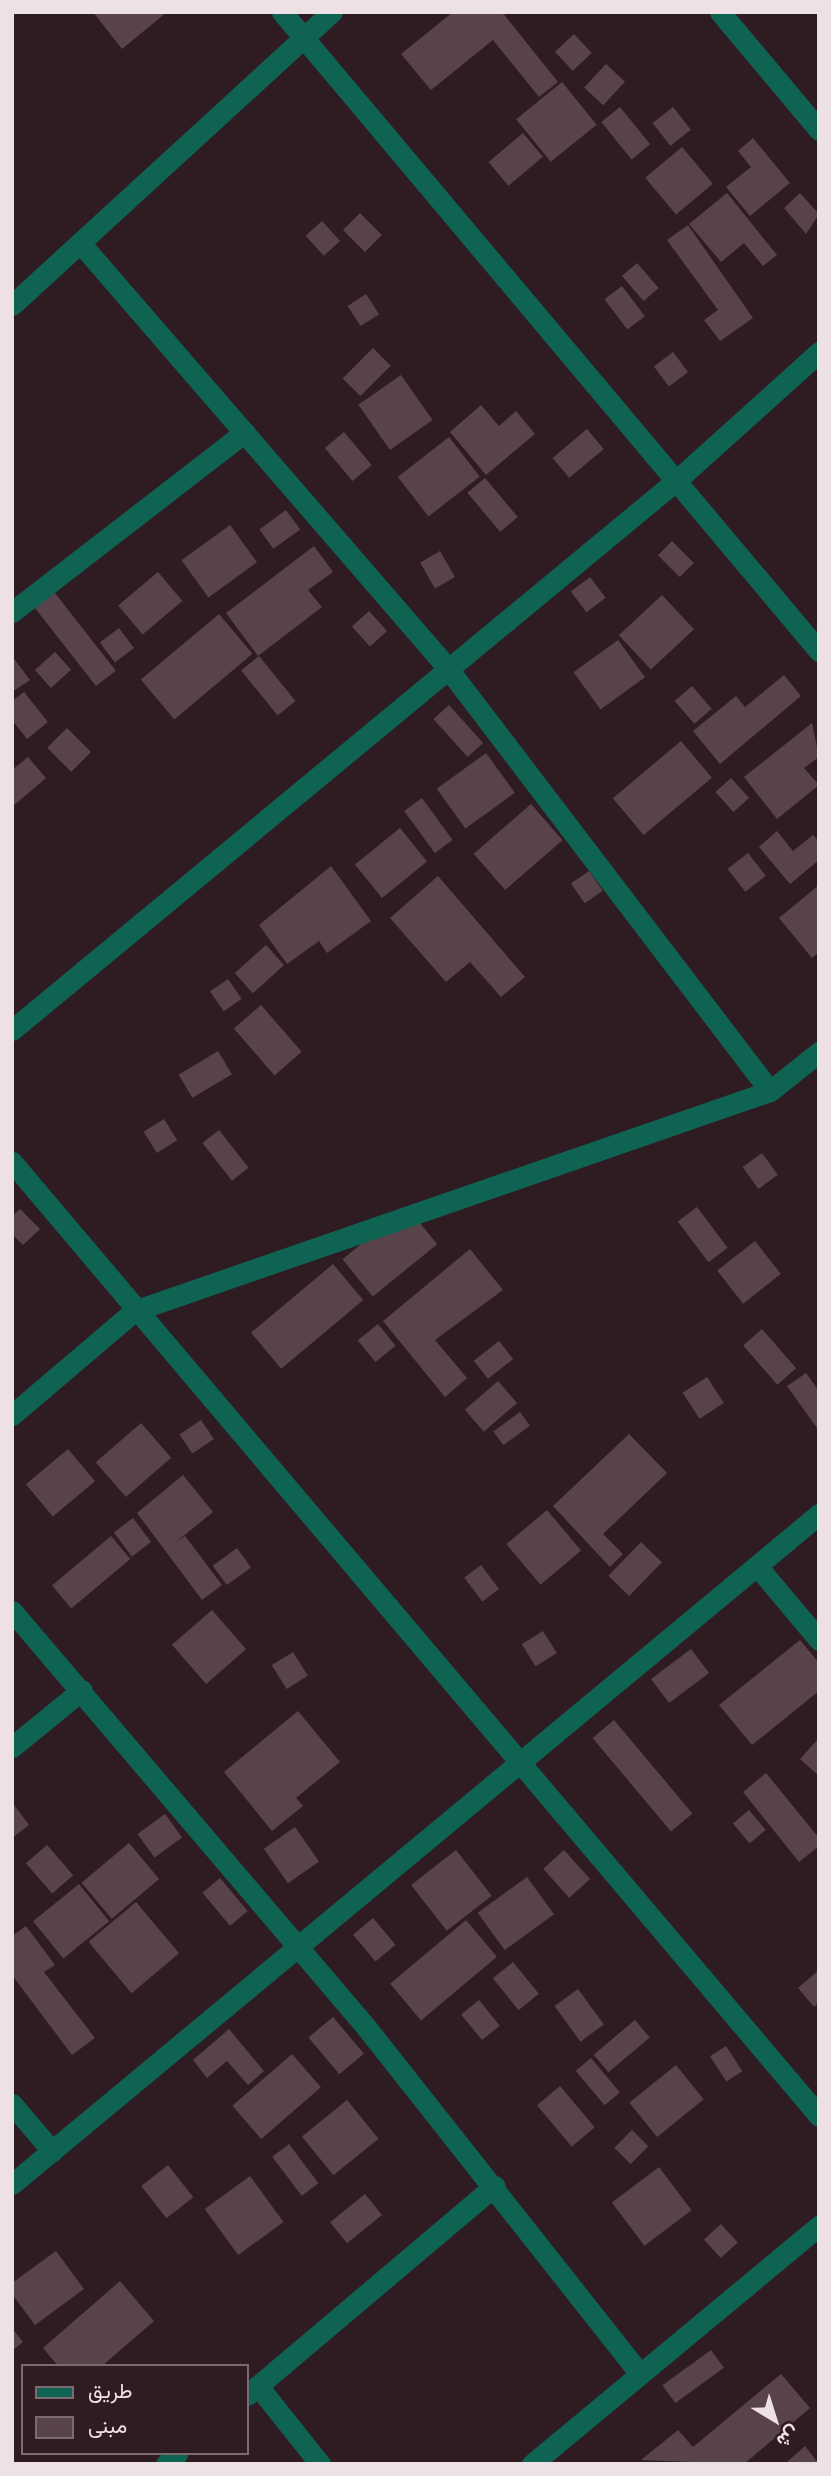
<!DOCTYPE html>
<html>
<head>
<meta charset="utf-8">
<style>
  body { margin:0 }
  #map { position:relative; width:831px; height:2476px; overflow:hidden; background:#2f1c23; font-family:"Space Grotesk",Vazirmatn,sans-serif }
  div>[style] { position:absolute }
  .building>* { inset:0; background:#58434a; transform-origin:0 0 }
  .minor>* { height:21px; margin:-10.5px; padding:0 10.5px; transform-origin:10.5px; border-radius:10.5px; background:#0f6352 }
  span { translate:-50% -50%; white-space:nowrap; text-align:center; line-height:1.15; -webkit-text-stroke:5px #2f1c23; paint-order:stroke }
  .frame { position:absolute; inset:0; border:14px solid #eee1e5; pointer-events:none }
  .legend { position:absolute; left:21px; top:2364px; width:228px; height:91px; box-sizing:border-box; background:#2f1c23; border:2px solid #7b6b71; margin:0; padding:9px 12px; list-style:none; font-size:21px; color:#eee1e5 }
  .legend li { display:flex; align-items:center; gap:14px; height:35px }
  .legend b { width:35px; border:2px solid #7b6b71 }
  .north { position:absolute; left:740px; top:2385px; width:70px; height:70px; -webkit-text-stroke:5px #2f1c23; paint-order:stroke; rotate:142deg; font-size:19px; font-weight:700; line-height:28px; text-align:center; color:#eee1e5 }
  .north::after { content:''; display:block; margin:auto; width:24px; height:32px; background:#eee1e5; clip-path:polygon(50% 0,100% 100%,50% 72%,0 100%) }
</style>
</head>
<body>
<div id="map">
  <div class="building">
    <i style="clip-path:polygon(93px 12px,167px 12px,122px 49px)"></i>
    <i style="clip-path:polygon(453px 12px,502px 12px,558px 82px,539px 97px,493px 40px,431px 90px,401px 54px)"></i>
    <i style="left:574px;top:34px;width:26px;height:26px;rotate:47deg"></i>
    <i style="left:606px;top:64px;width:26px;height:32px;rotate:43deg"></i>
    <i style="left:562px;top:82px;width:55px;height:59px;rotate:51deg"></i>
    <i style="left:620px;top:107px;width:48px;height:24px;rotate:51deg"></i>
    <i style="left:673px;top:107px;width:29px;height:26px;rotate:52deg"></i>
    <i style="left:523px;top:133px;width:31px;height:45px;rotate:50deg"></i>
    <i style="clip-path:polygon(753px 138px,790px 183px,750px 216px,726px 187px,751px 167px,738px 151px)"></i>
    <i style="left:682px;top:147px;width:48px;height:48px;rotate:50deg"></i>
    <i style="clip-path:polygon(727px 193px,777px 255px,763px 266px,744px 243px,721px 262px,689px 224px)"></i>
    <i style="clip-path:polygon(800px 193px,819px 214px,806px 234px,784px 208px)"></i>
    <i style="left:360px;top:213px;width:31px;height:24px;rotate:45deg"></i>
    <i style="left:322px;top:221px;width:27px;height:22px;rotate:48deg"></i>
    <i style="clip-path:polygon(688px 225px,753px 318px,720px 341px,704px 320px,718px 310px,667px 240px)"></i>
    <i style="left:637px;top:263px;width:33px;height:20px;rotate:49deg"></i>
    <i style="left:622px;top:286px;width:38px;height:22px;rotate:53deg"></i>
    <i style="left:366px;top:294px;width:24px;height:22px;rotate:57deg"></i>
    <i style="left:373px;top:348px;width:25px;height:43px;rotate:45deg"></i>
    <i style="left:673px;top:352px;width:25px;height:24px;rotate:53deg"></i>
    <i style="left:401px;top:375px;width:55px;height:52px;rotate:55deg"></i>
    <i style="clip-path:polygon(481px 405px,499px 426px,516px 411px,535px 434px,486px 475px,450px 432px)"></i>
    <i style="left:587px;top:429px;width:26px;height:45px;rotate:50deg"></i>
    <i style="left:344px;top:432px;width:43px;height:25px;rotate:50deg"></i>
    <i style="left:449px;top:437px;width:50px;height:65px;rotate:52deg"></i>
    <i style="left:485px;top:478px;width:51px;height:23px;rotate:50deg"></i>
    <i style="left:286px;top:510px;width:24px;height:33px;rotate:54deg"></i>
    <i style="left:230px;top:525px;width:46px;height:60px;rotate:54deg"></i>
    <i style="left:672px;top:541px;width:31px;height:20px;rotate:45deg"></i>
    <i style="clip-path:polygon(314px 546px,333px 572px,308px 590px,322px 607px,258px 656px,226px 613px)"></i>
    <i style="left:440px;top:551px;width:30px;height:23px;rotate:60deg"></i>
    <i style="left:158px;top:572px;width:38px;height:52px;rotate:50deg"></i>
    <i style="left:590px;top:577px;width:26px;height:24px;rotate:53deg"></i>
    <i style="left:48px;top:584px;width:110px;height:25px;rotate:52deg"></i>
    <i style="left:662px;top:595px;width:47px;height:59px;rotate:47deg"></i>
    <i style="left:369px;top:611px;width:27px;height:23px;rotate:48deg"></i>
    <i style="left:219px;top:614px;width:52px;height:102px;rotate:50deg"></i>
    <i style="left:119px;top:628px;width:25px;height:24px;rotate:53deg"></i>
    <i style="left:618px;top:640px;width:46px;height:55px;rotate:54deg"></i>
    <i style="left:55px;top:652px;width:24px;height:27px;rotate:48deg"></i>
    <i style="clip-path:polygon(12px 656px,30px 680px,12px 692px)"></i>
    <i style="left:259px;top:656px;width:58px;height:23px;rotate:51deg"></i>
    <i style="clip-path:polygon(784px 675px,801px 696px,720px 764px,693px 731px,736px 696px,745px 707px)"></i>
    <i style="left:692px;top:686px;width:30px;height:23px;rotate:49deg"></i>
    <i style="clip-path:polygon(24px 692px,48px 722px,27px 739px,12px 720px,12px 701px)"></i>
    <i style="left:449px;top:705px;width:51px;height:21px;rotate:48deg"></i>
    <i style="clip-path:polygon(812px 723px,819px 757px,804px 768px,819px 785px,777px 819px,744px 777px)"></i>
    <i style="left:67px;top:728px;width:34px;height:28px;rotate:45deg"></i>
    <i style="left:681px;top:741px;width:48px;height:89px;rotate:50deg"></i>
    <i style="left:486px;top:753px;width:49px;height:61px;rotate:54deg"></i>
    <i style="clip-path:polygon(28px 757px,46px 778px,12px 807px,12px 770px)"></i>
    <i style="left:731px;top:778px;width:27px;height:21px;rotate:48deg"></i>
    <i style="left:422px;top:798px;width:52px;height:22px;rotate:54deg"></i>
    <i style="left:531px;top:804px;width:48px;height:76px;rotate:49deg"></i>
    <i style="left:400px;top:828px;width:43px;height:58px;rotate:51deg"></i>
    <i style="clip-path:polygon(777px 831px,793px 851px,813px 835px,819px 842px,819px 860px,790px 884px,759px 847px)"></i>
    <i style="left:748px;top:853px;width:29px;height:26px;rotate:52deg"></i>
    <i style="clip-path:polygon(331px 866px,371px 921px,327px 953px,319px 941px,287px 964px,259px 925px)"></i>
    <i style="left:589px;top:871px;width:24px;height:22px;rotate:55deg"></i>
    <i style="clip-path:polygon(438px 876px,525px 977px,501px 997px,470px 962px,446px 982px,390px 918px)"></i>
    <i style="clip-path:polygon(819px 885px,819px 952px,812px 958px,779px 918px)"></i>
    <i style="left:266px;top:945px;width:27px;height:42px;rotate:48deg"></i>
    <i style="left:228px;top:979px;width:24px;height:22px;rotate:55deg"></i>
    <i style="left:261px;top:1005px;width:62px;height:36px;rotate:49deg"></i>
    <i style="left:218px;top:1051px;width:27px;height:46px;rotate:59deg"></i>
    <i style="left:164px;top:1119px;width:25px;height:24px;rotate:58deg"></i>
    <i style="left:219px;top:1130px;width:48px;height:21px;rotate:52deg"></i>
    <i style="left:762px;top:1153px;width:27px;height:24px;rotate:54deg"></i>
    <i style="left:407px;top:1207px;width:48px;height:83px;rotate:51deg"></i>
    <i style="left:697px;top:1207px;width:51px;height:24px;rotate:53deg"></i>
    <i style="clip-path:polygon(20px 1209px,40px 1229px,23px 1245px,12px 1234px,12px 1216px)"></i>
    <i style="left:755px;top:1241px;width:42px;height:48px;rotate:52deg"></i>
    <i style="clip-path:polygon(470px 1249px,503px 1290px,435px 1340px,467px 1378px,445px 1397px,383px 1321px)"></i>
    <i style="left:333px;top:1264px;width:47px;height:107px;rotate:50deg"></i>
    <i style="left:378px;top:1324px;width:28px;height:26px;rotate:51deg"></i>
    <i style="left:762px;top:1329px;width:52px;height:25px;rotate:49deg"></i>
    <i style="left:499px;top:1341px;width:23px;height:32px;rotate:52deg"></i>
    <i style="clip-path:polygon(806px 1373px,819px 1391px,817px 1428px,787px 1386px)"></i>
    <i style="left:707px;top:1377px;width:31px;height:29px;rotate:57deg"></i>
    <i style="left:498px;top:1381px;width:29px;height:44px;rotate:49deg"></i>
    <i style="left:520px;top:1412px;width:17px;height:33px;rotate:54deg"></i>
    <i style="left:201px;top:1420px;width:23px;height:26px;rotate:56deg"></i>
    <i style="left:141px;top:1423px;width:46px;height:60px;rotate:49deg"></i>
    <i style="clip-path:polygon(629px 1434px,667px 1473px,603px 1534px,623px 1554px,610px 1567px,553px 1506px)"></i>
    <i style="left:68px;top:1449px;width:42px;height:55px;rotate:50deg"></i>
    <i style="clip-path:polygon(183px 1475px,213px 1512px,176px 1542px,185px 1536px,222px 1585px,202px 1600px,137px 1513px)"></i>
    <i style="left:547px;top:1510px;width:53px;height:53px;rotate:50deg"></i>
    <i style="left:133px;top:1518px;width:30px;height:24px;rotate:53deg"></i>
    <i style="left:111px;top:1536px;width:30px;height:77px;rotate:50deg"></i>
    <i style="left:641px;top:1542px;width:29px;height:47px;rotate:44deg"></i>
    <i style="left:237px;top:1548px;width:24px;height:30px;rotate:54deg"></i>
    <i style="left:481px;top:1565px;width:30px;height:21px;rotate:53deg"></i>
    <i style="left:212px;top:1610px;width:52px;height:53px;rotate:49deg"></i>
    <i style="left:543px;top:1631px;width:26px;height:25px;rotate:58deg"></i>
    <i style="clip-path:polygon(800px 1640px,819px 1663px,819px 1691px,752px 1745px,719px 1705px)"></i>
    <i style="left:691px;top:1649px;width:30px;height:50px;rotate:53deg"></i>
    <i style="left:293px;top:1652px;width:28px;height:25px;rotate:58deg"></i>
    <i style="clip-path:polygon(298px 1711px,340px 1762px,296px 1798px,303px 1806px,272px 1831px,224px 1772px)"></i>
    <i style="left:614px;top:1720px;width:122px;height:28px;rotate:50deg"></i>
    <i style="clip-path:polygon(819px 1738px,819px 1776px,800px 1759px)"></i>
    <i style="clip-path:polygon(766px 1773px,819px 1838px,819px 1846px,799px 1862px,743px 1792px)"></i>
    <i style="clip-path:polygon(12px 1802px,29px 1825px,12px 1838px)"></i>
    <i style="left:749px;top:1810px;width:26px;height:21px;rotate:50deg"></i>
    <i style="left:165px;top:1814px;width:29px;height:34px;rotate:54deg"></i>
    <i style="left:295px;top:1827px;width:42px;height:38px;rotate:55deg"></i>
    <i style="left:129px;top:1843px;width:47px;height:62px;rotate:50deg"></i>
    <i style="left:47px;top:1845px;width:40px;height:28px;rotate:49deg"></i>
    <i style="left:456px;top:1850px;width:58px;height:57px;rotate:52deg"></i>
    <i style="left:564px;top:1850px;width:39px;height:28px;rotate:48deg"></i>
    <i style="left:527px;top:1877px;width:46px;height:61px;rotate:54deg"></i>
    <i style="left:220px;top:1878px;width:43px;height:23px;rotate:50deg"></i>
    <i style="left:79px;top:1884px;width:48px;height:59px;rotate:51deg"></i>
    <i style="left:136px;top:1902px;width:67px;height:62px;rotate:50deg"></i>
    <i style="left:373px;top:1918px;width:35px;height:26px;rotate:50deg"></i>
    <i style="left:466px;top:1920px;width:48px;height:99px;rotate:50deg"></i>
    <i style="clip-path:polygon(26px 1926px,55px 1965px,44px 1972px,95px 2038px,72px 2055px,12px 1975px,12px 1936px)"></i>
    <i style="left:513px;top:1962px;width:41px;height:26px;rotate:51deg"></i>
    <i style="clip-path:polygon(819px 1970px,819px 2002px,814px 2007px,798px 1988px)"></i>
    <i style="left:578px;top:1989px;width:44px;height:29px;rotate:54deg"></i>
    <i style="left:479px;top:2000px;width:33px;height:23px;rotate:51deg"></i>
    <i style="left:333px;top:2017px;width:48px;height:32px;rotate:50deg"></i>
    <i style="left:635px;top:2020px;width:23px;height:54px;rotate:50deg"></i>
    <i style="clip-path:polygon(229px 2029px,264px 2071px,248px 2085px,227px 2061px,207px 2078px,193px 2060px)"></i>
    <i style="left:726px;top:2046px;width:30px;height:19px;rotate:57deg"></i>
    <i style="left:292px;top:2054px;width:44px;height:79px;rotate:49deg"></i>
    <i style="left:591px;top:2058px;width:45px;height:20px;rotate:50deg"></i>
    <i style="left:676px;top:2065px;width:44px;height:60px;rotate:51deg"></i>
    <i style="left:560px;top:2086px;width:54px;height:30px;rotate:50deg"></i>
    <i style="left:347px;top:2100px;width:50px;height:58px;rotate:51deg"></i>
    <i style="left:632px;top:2130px;width:23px;height:25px;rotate:45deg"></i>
    <i style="left:289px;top:2144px;width:49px;height:21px;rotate:53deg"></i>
    <i style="left:168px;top:2165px;width:41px;height:34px;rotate:52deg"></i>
    <i style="left:659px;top:2167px;width:54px;height:59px;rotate:53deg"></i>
    <i style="left:250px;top:2176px;width:57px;height:56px;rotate:54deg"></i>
    <i style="left:365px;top:2194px;width:27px;height:45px;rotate:51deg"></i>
    <i style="left:721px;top:2224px;width:25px;height:23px;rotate:48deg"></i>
    <i style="clip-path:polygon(56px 2251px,84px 2289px,35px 2325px,12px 2294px,12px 2283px)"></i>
    <i style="clip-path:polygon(120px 2281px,154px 2321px,102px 2366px,58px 2366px,43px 2348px)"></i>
    <i style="clip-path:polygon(12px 2328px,23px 2342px,12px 2351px)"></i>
    <i style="left:711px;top:2350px;width:22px;height:60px;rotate:54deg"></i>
    <i style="clip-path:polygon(781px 2374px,810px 2408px,744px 2464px,641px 2460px,678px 2430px,693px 2447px)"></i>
    <i style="clip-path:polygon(805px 2446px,819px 2464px,785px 2464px)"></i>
  </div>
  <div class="minor">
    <i style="left:282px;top:12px;width:835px;rotate:49.96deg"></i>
    <i style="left:720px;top:12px;width:154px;rotate:50deg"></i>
    <i style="left:82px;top:245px;width:557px;rotate:49.15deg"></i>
    <i style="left:446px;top:666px;width:534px;rotate:52.68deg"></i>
    <i style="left:12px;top:305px;width:434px;rotate:-42.5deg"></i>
    <i style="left:12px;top:612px;width:294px;rotate:-37.7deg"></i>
    <i style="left:12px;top:1030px;width:864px;rotate:-39.6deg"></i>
    <i style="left:678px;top:479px;width:190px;rotate:-42deg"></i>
    <i style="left:12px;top:1162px;width:1250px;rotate:49.77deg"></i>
    <i style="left:12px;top:1415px;width:160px;rotate:-40.4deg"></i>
    <i style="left:134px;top:1311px;width:673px;rotate:-19.08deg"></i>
    <i style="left:770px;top:1091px;width:63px;rotate:-38.5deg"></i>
    <i style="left:757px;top:1566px;width:97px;rotate:50deg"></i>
    <i style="left:12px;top:1611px;width:546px;rotate:49.6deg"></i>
    <i style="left:366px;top:2027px;width:439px;rotate:51.7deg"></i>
    <i style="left:12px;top:1747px;width:90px;rotate:-39.2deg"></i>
    <i style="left:12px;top:2104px;width:62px;rotate:49.6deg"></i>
    <i style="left:12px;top:2184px;width:1049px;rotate:-39.7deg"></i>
    <i style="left:258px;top:2386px;width:100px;rotate:51.5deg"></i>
    <i style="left:247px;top:2395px;width:324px;rotate:-40.2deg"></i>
    <i style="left:166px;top:2464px;width:16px;rotate:-43deg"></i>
    <i style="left:532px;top:2464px;width:373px;rotate:-39.7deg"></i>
  </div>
  <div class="frame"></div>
  <ul class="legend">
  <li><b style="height:9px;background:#0f6352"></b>طريق</li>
  <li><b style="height:19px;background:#58434a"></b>مبنى</li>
  </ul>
  <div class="north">ش</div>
</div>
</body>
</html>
